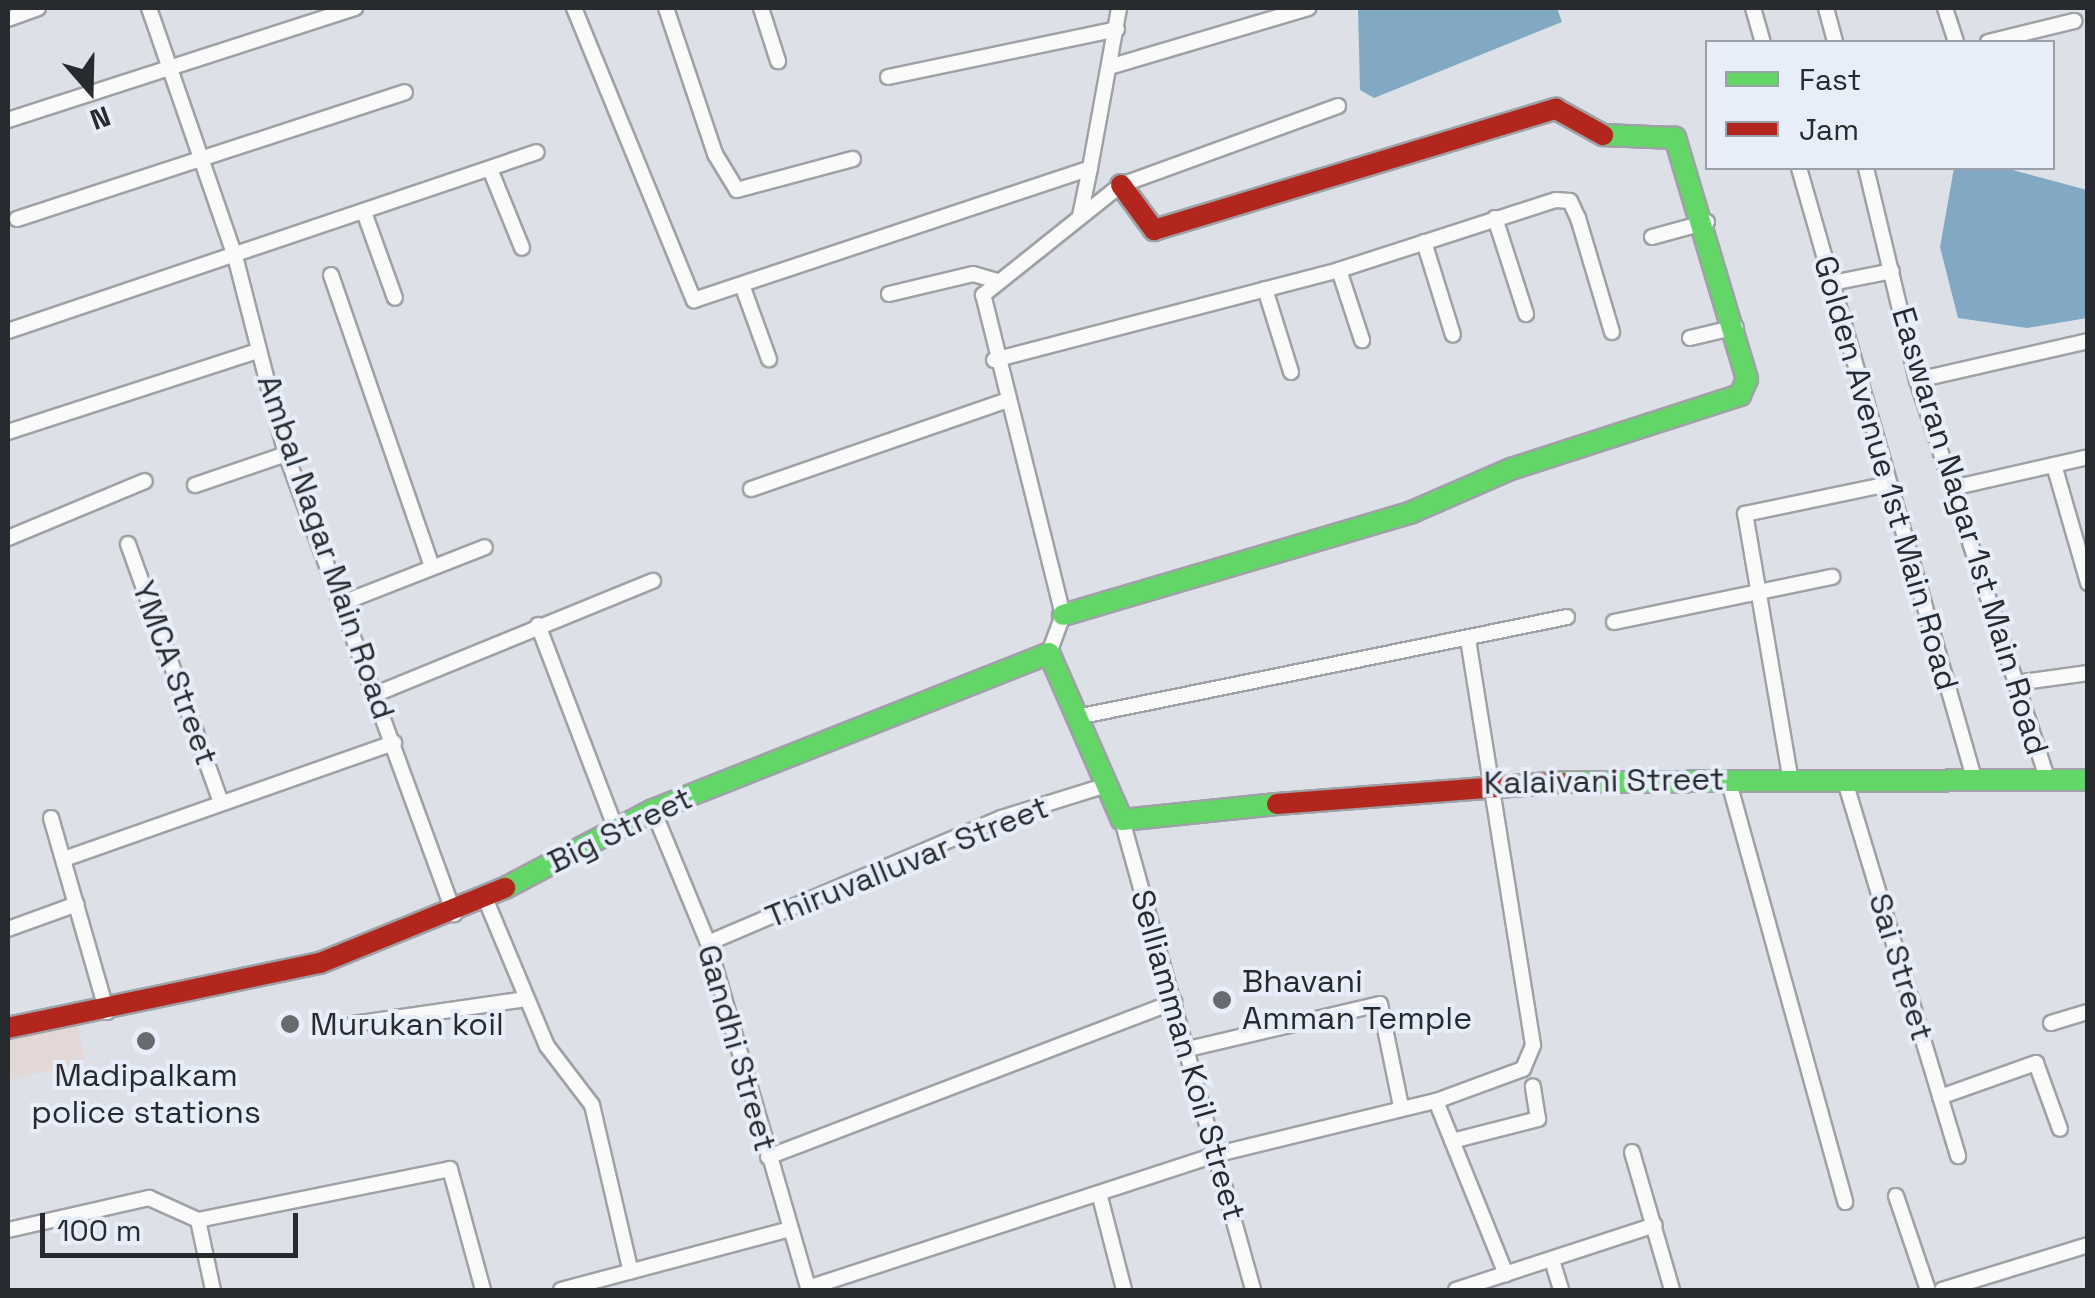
<!DOCTYPE html>
<html>
<head>
<meta charset="utf-8">
<style>
  body { margin:0 }
  #map { position:relative; width:2095px; height:1298px; overflow:hidden; background:#dde1e7; font-family:"Space Grotesk",sans-serif }
  div>[style] { position:absolute }
  .commercial>* { inset:0; background:#e4d8d6 }
  .water>* { inset:0; background:#81a9c3 }
  .roads { filter:drop-shadow(2px 0 #9ea1a5) drop-shadow(-2px 0 #9ea1a5) drop-shadow(0 2px #9ea1a5) drop-shadow(0 -2px #9ea1a5) }
  .street>* { height:14px; margin:-7px; padding:0 7px; transform-origin:7px; border-radius:7px; background:#fafafb }
  .fast>* { height:20px; margin:-10px; padding:0 10px; transform-origin:10px; border-radius:10px; background:#63d668 }
  .jam>* { height:20px; margin:-10px; padding:0 10px; transform-origin:10px; border-radius:10px; background:#b3261e }
  .dots>* { width:28px; height:28px; translate:-50% -50%; box-sizing:border-box; border:5px solid #e7eef9; border-radius:50% }
  span { translate:-50% -50%; white-space:nowrap; text-align:center; line-height:1.15; -webkit-text-stroke:8px #e7eef9; paint-order:stroke }
  .street-label { font-size:32px; color:#272a2e }
  .poi-label { font-size:32px; color:#272a2e }
  .left { translate:0 -50%; text-align:left }
  .frame { position:absolute; inset:0; border:10px solid #272a2e; pointer-events:none }
  .legend { position:absolute; left:1705px; top:40px; width:350px; height:130px; box-sizing:border-box; background:#e7eef9; border:2px solid #9aa0a8; margin:0; padding:12px 18px; list-style:none; font-size:30px; color:#272a2e }
  .legend li { display:flex; align-items:center; gap:20px; height:50px }
  .legend b { width:50px; border:2px solid #9aa0a8 }
  .north { position:absolute; left:40px; top:40px; width:100px; height:100px; -webkit-text-stroke:8px #e7eef9; paint-order:stroke; rotate:160deg; font-size:28px; font-weight:700; line-height:40px; text-align:center; color:#272a2e }
  .north::after { content:''; display:block; margin:auto; width:35px; height:45px; background:#272a2e; clip-path:polygon(50% 0,100% 100%,50% 72%,0 100%) }
  .scale { position:absolute; left:40px; top:1213px; width:258px; height:45px; box-sizing:border-box; border:5px solid #272a2e; border-top:0; padding-left:12px; font-size:30px; line-height:35px; white-space:nowrap; color:#272a2e; -webkit-text-stroke:8px #e7eef9; paint-order:stroke }
</style>
</head>
<body>
<div id="map">
  <div class="commercial">
    <i style="clip-path:polygon(76px 1020px,85px 1062px,8px 1080px,8px 1035px)"></i>
  </div>
  <div class="water">
    <i style="clip-path:polygon(1358px 8px,1557px 8px,1562px 22px,1374px 98px,1360px 90px)"></i>
    <i style="clip-path:polygon(1954px 168px,2005px 168px,2087px 190px,2087px 318px,2027px 328px,1958px 318px,1940px 247px)"></i>
  </div>
  <div class="roads">
    <div class="street">
      <i style="left:149px;top:8px;width:262px;rotate:70.9deg"></i>
      <i style="left:235px;top:256px;width:204px;rotate:75.6deg"></i>
      <i style="left:286px;top:454px;width:490px;rotate:69.9deg"></i>
      <i style="left:574px;top:8px;width:316px;rotate:67.7deg"></i>
      <i style="left:694px;top:300px;width:417px;rotate:-18.4deg"></i>
      <i style="left:1090px;top:168px;width:163px;rotate:-79.7deg"></i>
      <i style="left:666px;top:8px;width:154px;rotate:71.4deg"></i>
      <i style="left:715px;top:154px;width:42px;rotate:58.6deg"></i>
      <i style="left:737px;top:190px;width:120px;rotate:-15deg"></i>
      <i style="left:761px;top:8px;width:56px;rotate:72.2deg"></i>
      <i style="left:1753px;top:8px;width:35px;rotate:74deg"></i>
      <i style="left:1826px;top:8px;width:35px;rotate:75deg"></i>
      <i style="left:1945px;top:8px;width:36px;rotate:72deg"></i>
      <i style="left:8px;top:19px;width:32px;rotate:-20deg"></i>
      <i style="left:1988px;top:42px;width:89px;rotate:-13.7deg"></i>
      <i style="left:1109px;top:67px;width:208px;rotate:-16.5deg"></i>
      <i style="left:888px;top:77px;width:234px;rotate:-11.8deg"></i>
      <i style="left:8px;top:120px;width:365px;rotate:-17.9deg"></i>
      <i style="left:1799px;top:168px;width:635px;rotate:73.99deg"></i>
      <i style="left:1866px;top:168px;width:218px;rotate:76.5deg"></i>
      <i style="left:1917px;top:380px;width:418px;rotate:71.9deg"></i>
      <i style="left:490px;top:169px;width:85px;rotate:67.9deg"></i>
      <i style="left:364px;top:212px;width:91px;rotate:70.2deg"></i>
      <i style="left:1080px;top:216px;width:49px;rotate:-78.2deg"></i>
      <i style="left:1495px;top:218px;width:101px;rotate:72.1deg"></i>
      <i style="left:17px;top:219px;width:408px;rotate:-18.1deg"></i>
      <i style="left:1652px;top:237px;width:57px;rotate:-15.3deg"></i>
      <i style="left:1424px;top:242px;width:97px;rotate:72.7deg"></i>
      <i style="left:1339px;top:270px;width:74px;rotate:71.8deg"></i>
      <i style="left:331px;top:275px;width:309px;rotate:70.9deg"></i>
      <i style="left:1832px;top:283px;width:61px;rotate:-11.3deg"></i>
      <i style="left:742px;top:285px;width:79px;rotate:70deg"></i>
      <i style="left:1265px;top:289px;width:87px;rotate:72.6deg"></i>
      <i style="left:889px;top:294px;width:86px;rotate:-13.4deg"></i>
      <i style="left:973px;top:274px;width:25px;rotate:16deg"></i>
      <i style="left:8px;top:331px;width:558px;rotate:-18.69deg"></i>
      <i style="left:1690px;top:338px;width:47px;rotate:-13.4deg"></i>
      <i style="left:994px;top:360px;width:357px;rotate:-14.6deg"></i>
      <i style="left:1339px;top:270px;width:228px;rotate:-17.9deg"></i>
      <i style="left:1556px;top:200px;width:14px;rotate:4deg"></i>
      <i style="left:1570px;top:201px;width:19px;rotate:65deg"></i>
      <i style="left:1578px;top:218px;width:119px;rotate:73.4deg"></i>
      <i style="left:1917px;top:380px;width:175px;rotate:-12.8deg"></i>
      <i style="left:8px;top:432px;width:263px;rotate:-18deg"></i>
      <i style="left:2054px;top:465px;width:123px;rotate:73.9deg"></i>
      <i style="left:195px;top:485px;width:96px;rotate:-18.8deg"></i>
      <i style="left:1952px;top:488px;width:139px;rotate:-12.8deg"></i>
      <i style="left:751px;top:489px;width:269px;rotate:-19.1deg"></i>
      <i style="left:8px;top:538px;width:148px;rotate:-22.6deg"></i>
      <i style="left:128px;top:544px;width:275px;rotate:70.2deg"></i>
      <i style="left:345px;top:602px;width:150px;rotate:-21.4deg"></i>
      <i style="left:1614px;top:622px;width:223px;rotate:-11.7deg"></i>
      <i style="left:538px;top:625px;width:218px;rotate:69.1deg"></i>
      <i style="left:1049px;top:653px;width:40px;rotate:-69.8deg"></i>
      <i style="left:1063px;top:615px;width:330px;rotate:-104deg"></i>
      <i style="left:983px;top:295px;width:176px;rotate:-38.6deg"></i>
      <i style="left:1121px;top:185px;width:231px;rotate:-20deg"></i>
      <i style="left:2016px;top:683px;width:73px;rotate:-7.9deg"></i>
      <i style="left:378px;top:693px;width:297px;rotate:-22.2deg"></i>
      <i style="left:1077px;top:717px;width:500px;rotate:-11.53deg"></i>
      <i style="left:1790px;top:776px;width:266px;rotate:-99.7deg"></i>
      <i style="left:1745px;top:514px;width:147px;rotate:-11.8deg"></i>
      <i style="left:1844px;top:778px;width:395px;rotate:73.2deg"></i>
      <i style="left:1728px;top:779px;width:439px;rotate:74.5deg"></i>
      <i style="left:653px;top:810px;width:144px;rotate:67.5deg"></i>
      <i style="left:708px;top:943px;width:361px;rotate:73.8deg"></i>
      <i style="left:51px;top:818px;width:202px;rotate:73.9deg"></i>
      <i style="left:1122px;top:820px;width:488px;rotate:74.4deg"></i>
      <i style="left:64px;top:859px;width:350px;rotate:-19.4deg"></i>
      <i style="left:485px;top:898px;width:160px;rotate:67.3deg"></i>
      <i style="left:547px;top:1046px;width:74px;rotate:52.7deg"></i>
      <i style="left:592px;top:1105px;width:171px;rotate:76.9deg"></i>
      <i style="left:8px;top:929px;width:73px;rotate:-19.9deg"></i>
      <i style="left:708px;top:943px;width:319px;rotate:-23.1deg"></i>
      <i style="left:1001px;top:818px;width:111px;rotate:-17.3deg"></i>
      <i style="left:2051px;top:1023px;width:39px;rotate:-17deg"></i>
      <i style="left:353px;top:1024px;width:175px;rotate:-8.2deg"></i>
      <i style="left:1188px;top:1049px;width:197px;rotate:-13.2deg"></i>
      <i style="left:1380px;top:1004px;width:104px;rotate:78.4deg"></i>
      <i style="left:1940px;top:1097px;width:102px;rotate:-19.5deg"></i>
      <i style="left:2036px;top:1063px;width:70px;rotate:70deg"></i>
      <i style="left:1436px;top:1101px;width:187px;rotate:68deg"></i>
      <i style="left:1452px;top:1141px;width:89px;rotate:-14.3deg"></i>
      <i style="left:1538px;top:1119px;width:33px;rotate:-99deg"></i>
      <i style="left:1632px;top:1152px;width:144px;rotate:73.8deg"></i>
      <i style="left:768px;top:1157px;width:435px;rotate:-20.9deg"></i>
      <i style="left:1099px;top:1193px;width:100px;rotate:75.5deg"></i>
      <i style="left:1896px;top:1196px;width:99px;rotate:71.2deg"></i>
      <i style="left:198px;top:1220px;width:257px;rotate:-11.4deg"></i>
      <i style="left:450px;top:1169px;width:125px;rotate:74.7deg"></i>
      <i style="left:198px;top:1220px;width:72px;rotate:77.9deg"></i>
      <i style="left:8px;top:1230px;width:145px;rotate:-12.8deg"></i>
      <i style="left:149px;top:1198px;width:54px;rotate:24.2deg"></i>
      <i style="left:1552px;top:1260px;width:31px;rotate:73deg"></i>
      <i style="left:808px;top:1288px;width:431px;rotate:-18.1deg"></i>
      <i style="left:1218px;top:1154px;width:224px;rotate:-13.7deg"></i>
      <i style="left:1436px;top:1101px;width:93px;rotate:-20.2deg"></i>
      <i style="left:1523px;top:1069px;width:26px;rotate:-67deg"></i>
      <i style="left:1533px;top:1045px;width:410px;rotate:-99.1deg"></i>
      <i style="left:561px;top:1290px;width:237px;rotate:-14.9deg"></i>
      <i style="left:1456px;top:1290px;width:209px;rotate:-18.1deg"></i>
      <i style="left:1942px;top:1290px;width:153px;rotate:-17.1deg"></i>
    </div>
    <div class="fast">
      <i style="left:1063px;top:615px;width:364px;rotate:-16.4deg"></i>
      <i style="left:1412px;top:512px;width:108px;rotate:-23.5deg"></i>
      <i style="left:1511px;top:469px;width:241px;rotate:-17.9deg"></i>
      <i style="left:1740px;top:395px;width:17px;rotate:-66deg"></i>
      <i style="left:1747px;top:379px;width:252px;rotate:-106.6deg"></i>
      <i style="left:1675px;top:138px;width:72px;rotate:-177.6deg"></i>
      <i style="left:1560px;top:782px;width:528px;rotate:-0.22deg"></i>
      <i style="left:505px;top:888px;width:167px;rotate:-27.8deg"></i>
      <i style="left:653px;top:810px;width:426px;rotate:-21.6deg"></i>
      <i style="left:1049px;top:653px;width:182px;rotate:66.4deg"></i>
      <i style="left:1122px;top:820px;width:156px;rotate:-5.9deg"></i>
    </div>
    <div class="jam">
      <i style="left:1121px;top:185px;width:56px;rotate:53.7deg"></i>
      <i style="left:1154px;top:230px;width:420px;rotate:-16.8deg"></i>
      <i style="left:1556px;top:109px;width:54px;rotate:29deg"></i>
      <i style="left:1277px;top:804px;width:284px;rotate:-4.4deg"></i>
      <i style="left:8px;top:1028px;width:319px;rotate:-11.8deg"></i>
      <i style="left:320px;top:963px;width:200px;rotate:-22.1deg"></i>
    </div>
  </div>
  <div class="dots">
    <i style="left:1222px;top:1000px;background:#676a6f"></i>
    <i style="left:290px;top:1024px;background:#676a6f"></i>
    <i style="left:146px;top:1041px;background:#676a6f"></i>
  </div>
  <div class="street-label">
    <span style="left:1886px;top:473px;rotate:74deg">Golden Avenue 1st Main Road</span>
    <span style="left:1970px;top:531px;rotate:73deg">Easwaran Nagar 1st Main Road</span>
    <span style="left:326px;top:547px;rotate:71deg">Ambal Nagar Main Road</span>
    <span style="left:175px;top:673px;rotate:70deg">YMCA Street</span>
    <span style="left:1604px;top:781px;rotate:-1deg">Kalaivani Street</span>
    <span style="left:620px;top:830px;rotate:-26deg">Big Street</span>
    <span style="left:907px;top:862px;rotate:-22deg">Thiruvalluvar Street</span>
    <span style="left:1901px;top:967px;rotate:73deg">Sai Street</span>
    <span style="left:737px;top:1048px;rotate:74deg">Gandhi Street</span>
    <span style="left:1188px;top:1055px;rotate:74deg">Selliamman Koil Street</span>
  </div>
  <div class="poi-label">
    <span class="left" style="left:1242px;top:1000px">Bhavani<br>Amman Temple</span>
    <span class="left" style="left:310px;top:1024px">Murukan koil</span>
    <span style="left:146px;top:1094px">Madipalkam<br>police stations</span>
  </div>
  <div class="frame"></div>
  <ul class="legend">
  <li><b style="height:12px;background:#63d668"></b>Fast</li>
  <li><b style="height:12px;background:#b3261e"></b>Jam</li>
  </ul>
  <div class="north">N</div>
  <div class="scale">100 m</div>
</div>
</body>
</html>
